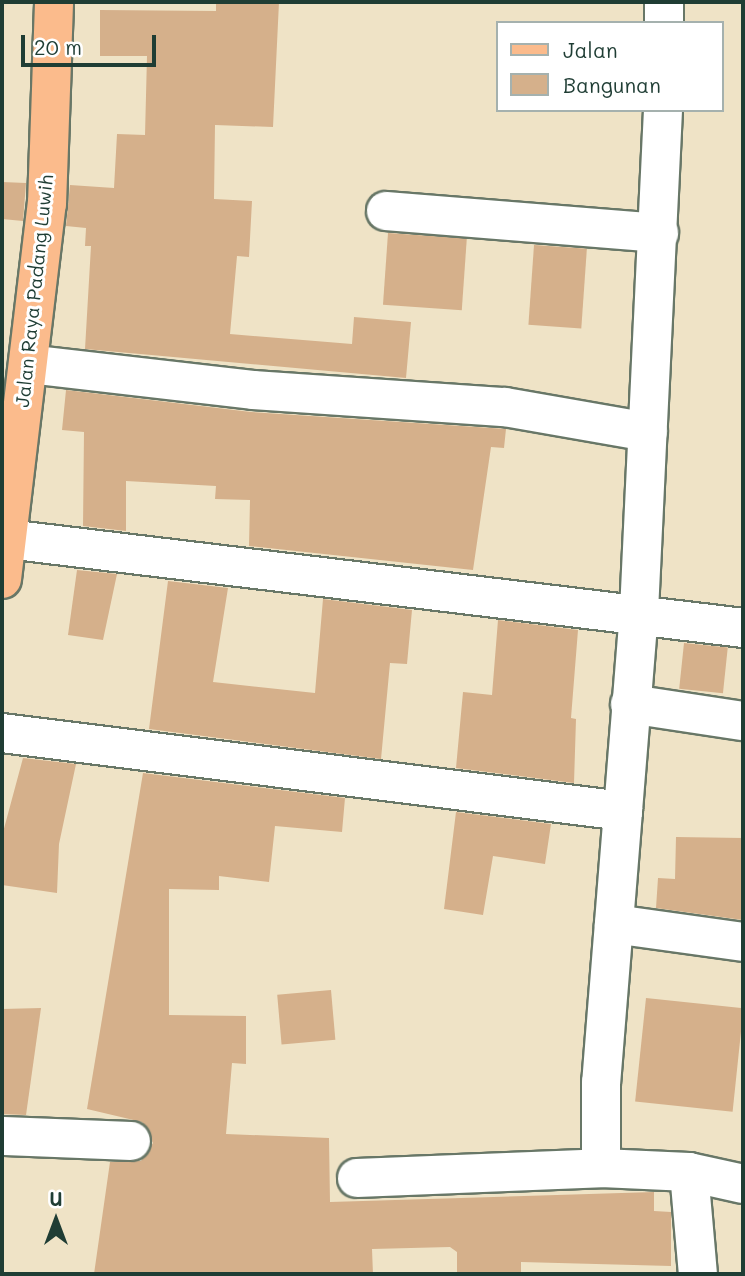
<!DOCTYPE html>
<html>
<head>
<meta charset="utf-8">
<style>
  body { margin:0 }
  #map { position:relative; width:745px; height:1276px; overflow:hidden; background:#efe3c6; font-family:Mali,sans-serif }
  div>[style] { position:absolute }
  .building>* { inset:0; background:#d5b08b; transform-origin:0 0 }
  .roads { filter:drop-shadow(2px 0 #687767) drop-shadow(-2px 0 #687767) drop-shadow(0 2px #687767) drop-shadow(0 -2px #687767) }
  .street>* { height:38px; margin:-19px; padding:0 19px; transform-origin:19px; border-radius:19px; background:#fff }
  .primary>* { height:38px; margin:-19px; padding:0 19px; transform-origin:19px; border-radius:19px; background:#fbbb8c }
  span { translate:-50% -50%; white-space:nowrap; text-align:center; line-height:1.15; -webkit-text-stroke:6px #fff; paint-order:stroke }
  .street-label { font-size:19px; color:#1f3d34 }
  .frame { position:absolute; inset:0; border:4px solid #1f3d34; pointer-events:none }
  .legend { position:absolute; left:496px; top:21px; width:228px; height:91px; box-sizing:border-box; background:#fff; border:2px solid #a5b1ae; margin:0; padding:9px 12px; list-style:none; font-size:21px; color:#1f3d34 }
  .legend li { display:flex; align-items:center; gap:14px; height:35px }
  .legend b { width:35px; border:2px solid #a5b1ae }
  .north { position:absolute; left:21px; top:1185px; width:70px; height:70px; -webkit-text-stroke:5px #fff; paint-order:stroke; rotate:0deg; font-size:19px; font-weight:700; line-height:28px; text-align:center; color:#1f3d34 }
  .north::after { content:''; display:block; margin:auto; width:24px; height:32px; background:#1f3d34; clip-path:polygon(50% 0,100% 100%,50% 72%,0 100%) }
  .scale { position:absolute; left:21px; top:35px; width:135px; height:32px; box-sizing:border-box; border:4px solid #1f3d34; border-top:0; padding-left:9px; font-size:21px; line-height:24px; white-space:nowrap; color:#1f3d34; -webkit-text-stroke:5px #fff; paint-order:stroke }
</style>
</head>
<body>
<div id="map">
  <div class="building">
    <i style="clip-path:polygon(216px 2px,279px 2px,273px 127px,215px 125px,214px 199px,252px 201px,249px 257px,237px 256px,230px 334px,352px 344px,354px 317px,411px 322px,406px 378px,85px 349px,91px 246px,85px 246px,86px 228px,66px 226px,70px 185px,114px 188px,117px 134px,145px 135px,147px 56px,100px 56px,100px 10px,216px 11px)"></i>
    <i style="clip-path:polygon(2px 182px,26px 183px,23px 221px,2px 219px)"></i>
    <i style="left:388px;top:233px;width:79px;height:72px;rotate:4deg"></i>
    <i style="left:534px;top:245px;width:53px;height:80px;rotate:4deg"></i>
    <i style="clip-path:polygon(66px 390px,251px 412px,506px 429px,504px 448px,491px 447px,473px 570px,249px 546px,250px 500px,215px 499px,216px 486px,126px 481px,126px 531px,83px 526px,84px 432px,62px 430px)"></i>
    <i style="clip-path:polygon(77px 570px,117px 574px,103px 640px,68px 635px)"></i>
    <i style="clip-path:polygon(168px 581px,228px 588px,213px 682px,315px 693px,323px 599px,412px 610px,407px 664px,390px 663px,381px 759px,149px 729px)"></i>
    <i style="clip-path:polygon(498px 620px,578px 630px,571px 718px,576px 719px,574px 783px,456px 768px,463px 692px,492px 695px)"></i>
    <i style="left:684px;top:643px;width:44px;height:46px;rotate:6deg"></i>
    <i style="clip-path:polygon(23px 758px,76px 764px,59px 844px,57px 893px,2px 885px,2px 836px)"></i>
    <i style="clip-path:polygon(143px 773px,345px 798px,342px 832px,275px 826px,269px 882px,219px 876px,219px 890px,169px 889px,169px 1015px,246px 1016px,246px 1064px,232px 1063px,226px 1134px,329px 1138px,330px 1202px,654px 1192px,654px 1211px,671px 1212px,671px 1266px,521px 1262px,521px 1274px,457px 1274px,457px 1252px,450px 1247px,372px 1249px,373px 1274px,94px 1274px,110px 1162px,141px 1161px,153px 1143px,142px 1122px,87px 1109px)"></i>
    <i style="clip-path:polygon(456px 812px,551px 824px,545px 864px,493px 856px,483px 915px,444px 909px)"></i>
    <i style="clip-path:polygon(676px 837px,743px 838px,743px 920px,656px 908px,658px 878px,675px 879px)"></i>
    <i style="left:331px;top:990px;width:50px;height:54px;rotate:85deg"></i>
    <i style="left:646px;top:998px;width:98px;height:104px;rotate:6deg"></i>
    <i style="clip-path:polygon(41px 1008px,26px 1115px,2px 1114px,2px 1009px)"></i>
  </div>
  <div class="roads">
    <div class="street">
      <i style="left:664px;top:2px;width:21px;rotate:90deg"></i>
      <i style="left:663px;top:110px;width:503px;rotate:92.74deg"></i>
      <i style="left:639px;top:612px;width:472px;rotate:94.6deg"></i>
      <i style="left:601px;top:1082px;width:86px;rotate:90deg"></i>
      <i style="left:601px;top:1168px;width:88px;rotate:2.6deg"></i>
      <i style="left:689px;top:1172px;width:102px;rotate:85deg"></i>
      <i style="left:386px;top:211px;width:274px;rotate:4.6deg"></i>
      <i style="left:28px;top:364px;width:226px;rotate:6.6deg"></i>
      <i style="left:253px;top:390px;width:253px;rotate:3.9deg"></i>
      <i style="left:505px;top:407px;width:145px;rotate:9.9deg"></i>
      <i style="left:7px;top:539px;width:741px;rotate:6.89deg"></i>
      <i style="left:630px;top:704px;width:114px;rotate:8.6deg"></i>
      <i style="left:2px;top:733px;width:626px;rotate:7.16deg"></i>
      <i style="left:614px;top:924px;width:130px;rotate:7.9deg"></i>
      <i style="left:2px;top:1136px;width:129px;rotate:2.2deg"></i>
      <i style="left:689px;top:1172px;width:55px;rotate:12.5deg"></i>
      <i style="left:357px;top:1178px;width:244px;rotate:-2.3deg"></i>
    </div>
    <div class="primary">
      <i style="left:2px;top:579px;width:378px;rotate:-83.2deg"></i>
      <i style="left:47px;top:204px;width:202px;rotate:-88deg"></i>
    </div>
  </div>
  <div class="street-label">
    <span style="left:34px;top:291px;rotate:-84deg">Jalan Raya Padang Luwih</span>
  </div>
  <div class="frame"></div>
  <ul class="legend">
  <li><b style="height:9px;background:#fbbb8c"></b>Jalan</li>
  <li><b style="height:19px;background:#d5b08b"></b>Bangunan</li>
  </ul>
  <div class="north">U</div>
  <div class="scale">20 m</div>
</div>
</body>
</html>
